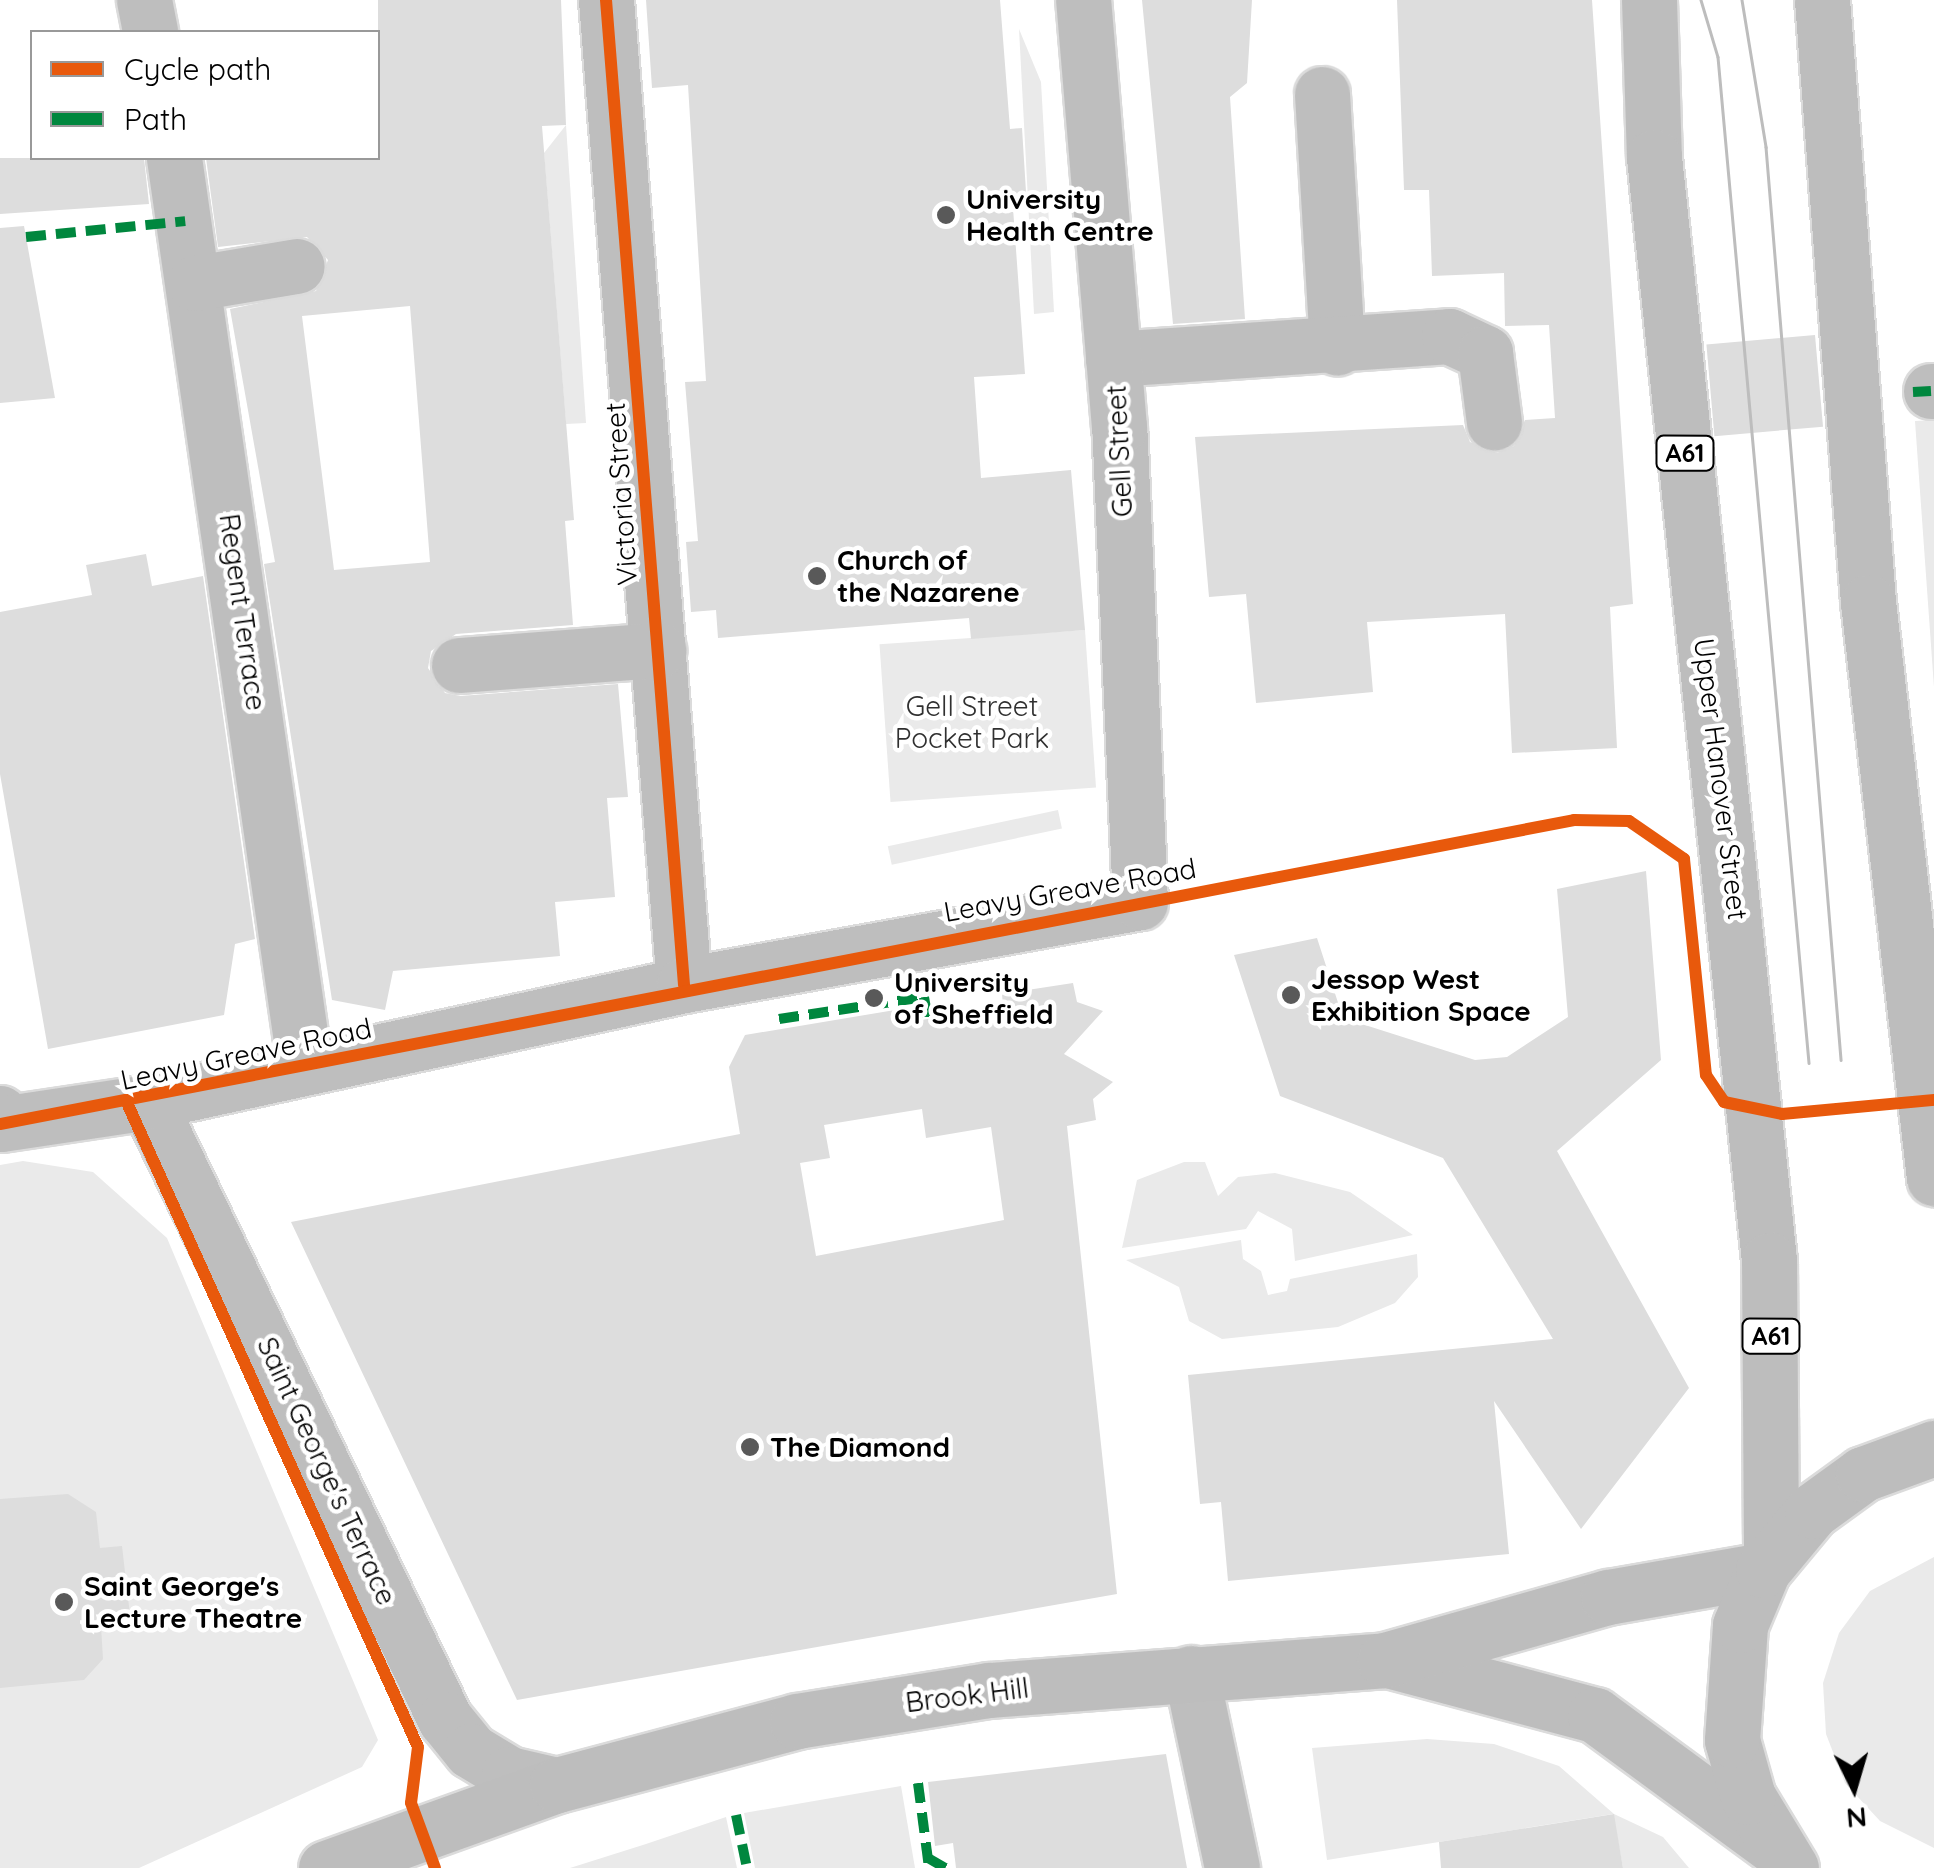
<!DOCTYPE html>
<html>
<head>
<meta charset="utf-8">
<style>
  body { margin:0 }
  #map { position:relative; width:1934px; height:1868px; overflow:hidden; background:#fff; font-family:Quicksand,sans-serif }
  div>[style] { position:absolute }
  .green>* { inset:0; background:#eaeaea; transform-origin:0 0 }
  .building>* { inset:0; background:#ddd; transform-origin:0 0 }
  .roads { filter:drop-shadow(2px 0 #dbdbdb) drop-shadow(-2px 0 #dbdbdb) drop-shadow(0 2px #dbdbdb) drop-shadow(0 -2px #dbdbdb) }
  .minor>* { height:55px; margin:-27.5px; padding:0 27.5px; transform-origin:27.5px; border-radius:27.5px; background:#bebebe }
  .major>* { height:55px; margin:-27.5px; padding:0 27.5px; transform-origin:27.5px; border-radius:27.5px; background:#bdbdbd }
  .highway>* { height:55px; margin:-27.5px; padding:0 27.5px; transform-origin:27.5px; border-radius:27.5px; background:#bdbdbd }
  .tram>* { height:2.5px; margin:-1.25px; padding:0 1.25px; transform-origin:1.25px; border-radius:1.25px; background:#bdbdbd }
  .quiet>* { height:10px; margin-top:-5px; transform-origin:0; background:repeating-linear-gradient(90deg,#00873e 0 20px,transparent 0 30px) }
  .cycleway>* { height:12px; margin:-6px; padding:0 6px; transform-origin:6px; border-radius:6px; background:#e8590c }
  .dots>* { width:28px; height:28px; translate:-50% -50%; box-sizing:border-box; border:5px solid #fff; border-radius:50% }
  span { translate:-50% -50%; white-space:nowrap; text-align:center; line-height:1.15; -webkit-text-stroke:9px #fff; paint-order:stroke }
  .shield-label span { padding:2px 8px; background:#fff; border:2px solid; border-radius:8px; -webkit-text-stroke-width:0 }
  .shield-label { font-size:25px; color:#000; font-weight:700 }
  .poi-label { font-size:28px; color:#000; font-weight:700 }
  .left { translate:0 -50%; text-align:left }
  .street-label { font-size:28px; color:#000 }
  .park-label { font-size:28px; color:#303030 }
  .legend { position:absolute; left:30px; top:30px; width:350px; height:130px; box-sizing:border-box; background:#fff; border:2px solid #999; margin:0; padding:12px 18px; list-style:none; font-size:30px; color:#000 }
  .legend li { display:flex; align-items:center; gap:20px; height:50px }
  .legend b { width:50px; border:2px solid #999 }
  .north { position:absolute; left:1804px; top:1738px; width:100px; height:100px; -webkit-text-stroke:8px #fff; paint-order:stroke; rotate:175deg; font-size:28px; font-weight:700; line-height:40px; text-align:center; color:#000 }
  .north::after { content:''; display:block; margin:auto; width:35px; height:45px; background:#000; clip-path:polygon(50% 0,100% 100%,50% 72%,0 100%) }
</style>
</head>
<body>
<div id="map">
  <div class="green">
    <i style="clip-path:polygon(1019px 29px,1041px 82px,1054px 312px,1034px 314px)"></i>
    <i style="clip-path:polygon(566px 125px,586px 423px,566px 424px,544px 153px)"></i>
    <i style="clip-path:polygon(1934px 420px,1934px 687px,1915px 421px)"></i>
    <i style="left:1085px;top:630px;width:158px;height:206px;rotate:86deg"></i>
    <i style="left:1058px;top:810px;width:19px;height:174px;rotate:78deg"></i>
    <i style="clip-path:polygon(23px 1161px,93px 1172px,167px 1238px,378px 1740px,362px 1767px,139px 1868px,0 1868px,0 1165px)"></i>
    <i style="clip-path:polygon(1184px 1162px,1205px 1162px,1218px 1196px,1238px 1177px,1275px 1173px,1350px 1192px,1413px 1235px,1295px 1261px,1292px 1229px,1258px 1211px,1246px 1229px,1122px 1248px,1137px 1180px)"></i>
    <i style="clip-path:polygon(1241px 1240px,1243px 1259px,1261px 1271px,1268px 1295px,1287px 1291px,1290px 1279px,1417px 1254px,1418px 1277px,1395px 1303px,1338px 1327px,1222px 1339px,1189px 1321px,1179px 1287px,1126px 1260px)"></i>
    <i style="clip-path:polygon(1934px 1557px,1934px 1848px,1880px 1821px,1845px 1783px,1826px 1734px,1823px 1683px,1839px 1633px,1870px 1591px)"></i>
    <i style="clip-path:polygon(1427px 1739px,1494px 1744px,1559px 1766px,1614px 1814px,1663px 1837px,1689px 1868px,1623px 1868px,1613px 1814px,1327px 1860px,1312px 1748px)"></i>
    <i style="clip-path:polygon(901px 1786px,915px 1868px,755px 1868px,744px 1813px)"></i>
    <i style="clip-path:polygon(726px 1817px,737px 1868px,570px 1868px,646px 1844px)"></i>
  </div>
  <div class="building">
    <i style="clip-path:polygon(evenodd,378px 0,561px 0,566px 125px,542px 126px,574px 520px,565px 521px,573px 625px,456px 634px,431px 651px,428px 668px,445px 693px,460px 696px,618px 684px,628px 797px,607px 798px,615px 897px,555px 902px,560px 956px,393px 971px,385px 1010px,332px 1000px,264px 564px,275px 562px,230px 309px,316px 291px,328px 260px,307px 237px,218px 247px,206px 158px,378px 158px,378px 0,410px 306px,430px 562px,334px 570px,302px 316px,410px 306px)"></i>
    <i style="clip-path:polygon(646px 0,1000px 0,1010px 129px,1022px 128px,1027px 208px,1013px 208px,1025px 374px,974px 377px,981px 478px,1071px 470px,1085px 630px,971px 639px,969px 618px,718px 638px,716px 610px,691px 612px,686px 542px,698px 541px,685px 382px,706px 381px,688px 85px,652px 88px)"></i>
    <i style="clip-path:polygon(1142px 0,1252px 0,1247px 83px,1230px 97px,1245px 319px,1173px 324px)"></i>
    <i style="clip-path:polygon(1397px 0,1592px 0,1633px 604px,1610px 607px,1617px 748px,1512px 753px,1505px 614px,1367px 622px,1373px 692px,1256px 703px,1246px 594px,1209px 597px,1195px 437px,1463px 425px,1470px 442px,1497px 453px,1514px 446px,1525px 420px,1555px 418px,1549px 325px,1505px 326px,1504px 273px,1432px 276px,1429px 190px,1404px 190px)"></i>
    <i style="clip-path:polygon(0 158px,144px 158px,149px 204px,0 214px)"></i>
    <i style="clip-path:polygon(24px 226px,55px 398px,0 403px,0 228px)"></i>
    <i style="left:1815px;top:335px;width:92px;height:109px;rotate:85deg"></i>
    <i style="clip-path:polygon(146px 554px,152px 586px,203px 576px,255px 939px,235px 944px,224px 1015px,48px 1049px,0 774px,0 612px,92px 595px,86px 565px)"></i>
    <i style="clip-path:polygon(1646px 871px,1661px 1060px,1557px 1151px,1689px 1388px,1581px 1529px,1494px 1401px,1509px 1554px,1228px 1581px,1221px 1502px,1200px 1504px,1188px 1375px,1553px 1339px,1443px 1158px,1280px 1096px,1234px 955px,1317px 938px,1343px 1018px,1475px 1060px,1507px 1057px,1568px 1017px,1557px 889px)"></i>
    <i style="clip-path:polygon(evenodd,1073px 983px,1077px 1002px,1103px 1011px,1064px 1054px,1113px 1082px,1093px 1099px,1096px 1120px,1067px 1126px,1117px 1594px,517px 1700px,291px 1222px,740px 1134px,729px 1067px,745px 1035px,907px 1008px,909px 1022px,1003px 1007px,1002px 994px,1073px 983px,922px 1109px,926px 1138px,991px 1127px,1004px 1220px,816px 1256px,800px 1163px,830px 1158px,824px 1125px,922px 1109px)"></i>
    <i style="clip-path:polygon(68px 1494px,96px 1512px,100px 1548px,122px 1546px,131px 1624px,101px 1626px,103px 1659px,84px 1680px,0 1688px,0 1499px)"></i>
    <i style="clip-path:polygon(1166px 1754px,1187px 1868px,956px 1868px,953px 1843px,935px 1846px,928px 1782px)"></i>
    <i style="clip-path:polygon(1614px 1814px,1623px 1868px,1441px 1868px,1439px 1842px)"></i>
  </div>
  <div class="roads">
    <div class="minor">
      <i style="left:144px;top:0;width:33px;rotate:79deg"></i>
      <i style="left:606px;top:0;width:988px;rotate:85.47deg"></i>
      <i style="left:1322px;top:94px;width:254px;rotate:86.6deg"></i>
      <i style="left:174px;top:158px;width:919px;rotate:81.81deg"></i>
      <i style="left:195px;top:283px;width:103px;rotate:-9.5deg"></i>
      <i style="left:1113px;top:359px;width:337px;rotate:-3.9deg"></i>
      <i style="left:1449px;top:336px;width:40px;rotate:25deg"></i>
      <i style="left:1485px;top:353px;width:70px;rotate:82.6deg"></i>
      <i style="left:1931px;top:391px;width:3px"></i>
      <i style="left:459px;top:665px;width:200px;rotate:-4.3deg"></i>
      <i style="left:148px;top:1102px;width:685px;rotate:64.3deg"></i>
      <i style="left:445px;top:1719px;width:41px;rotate:50.9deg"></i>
      <i style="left:471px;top:1751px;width:44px;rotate:31.2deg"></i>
      <i style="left:509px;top:1774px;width:49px;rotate:12.9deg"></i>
      <i style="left:0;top:1113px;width:11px;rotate:85deg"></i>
      <i style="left:1px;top:1124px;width:149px;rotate:-8.5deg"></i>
      <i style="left:148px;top:1102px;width:549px;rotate:-12.31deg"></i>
      <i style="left:684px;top:985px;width:463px;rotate:-10.3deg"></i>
      <i style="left:1140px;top:902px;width:475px;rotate:-92.5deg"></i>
      <i style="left:1119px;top:427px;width:429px;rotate:-94.8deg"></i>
      <i style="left:1191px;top:1673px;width:199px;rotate:78.1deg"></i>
    </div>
    <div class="major">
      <i style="left:1388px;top:1660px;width:214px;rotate:14.9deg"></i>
      <i style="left:1595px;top:1715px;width:225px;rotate:36.3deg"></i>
      <i style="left:326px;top:1868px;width:245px;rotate:-19.8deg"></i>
      <i style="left:557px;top:1785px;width:248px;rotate:-14.9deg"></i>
      <i style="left:797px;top:1721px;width:194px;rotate:-9.2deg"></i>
      <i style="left:989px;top:1690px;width:397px;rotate:-4.3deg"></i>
      <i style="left:1385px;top:1660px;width:232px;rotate:-15.8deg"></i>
      <i style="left:1608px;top:1597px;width:157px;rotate:-9.9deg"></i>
    </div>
    <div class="highway">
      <i style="left:1649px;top:0;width:157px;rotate:88.2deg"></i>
      <i style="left:1654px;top:157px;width:1109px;rotate:84.05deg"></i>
      <i style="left:1769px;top:1260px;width:299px;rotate:89.6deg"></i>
      <i style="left:1822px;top:0;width:604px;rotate:85.63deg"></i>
      <i style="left:1868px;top:602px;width:580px;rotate:83.46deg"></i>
      <i style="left:1791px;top:1868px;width:83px;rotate:-121.2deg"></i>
      <i style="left:1748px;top:1797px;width:59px;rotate:-105.7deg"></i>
      <i style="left:1732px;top:1740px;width:115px;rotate:-86deg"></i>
      <i style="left:1740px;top:1625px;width:60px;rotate:-67.3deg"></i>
      <i style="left:1763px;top:1570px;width:77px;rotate:-50.3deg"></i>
      <i style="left:1812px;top:1511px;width:63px;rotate:-36deg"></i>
      <i style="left:1863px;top:1474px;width:76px;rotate:-20.1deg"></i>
    </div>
  </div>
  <div class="tram">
    <i style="left:1701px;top:0;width:59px;rotate:73.4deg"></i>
    <i style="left:1718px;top:57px;width:1010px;rotate:84.83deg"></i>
    <i style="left:1742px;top:0;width:149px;rotate:80.7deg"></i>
    <i style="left:1766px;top:147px;width:916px;rotate:85.3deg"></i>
  </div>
  <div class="quiet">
    <i style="left:26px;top:237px;width:160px;rotate:-5.7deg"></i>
    <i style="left:1913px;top:392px;width:18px;rotate:-3deg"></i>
    <i style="left:779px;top:1019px;width:147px;rotate:-8.6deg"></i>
    <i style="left:924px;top:997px;width:22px;rotate:80deg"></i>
    <i style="left:918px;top:1783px;width:86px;rotate:82.6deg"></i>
    <i style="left:736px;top:1815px;width:54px;rotate:78.3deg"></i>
    <i style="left:928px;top:1858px;width:20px;rotate:30deg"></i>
  </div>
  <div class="cycleway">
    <i style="left:606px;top:0;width:988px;rotate:85.47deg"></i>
    <i style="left:128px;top:1105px;width:704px;rotate:65.69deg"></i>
    <i style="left:418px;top:1747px;width:56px;rotate:97.1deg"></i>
    <i style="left:411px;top:1803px;width:69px;rotate:69.7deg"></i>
    <i style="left:0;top:1124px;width:1603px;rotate:-10.93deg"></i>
    <i style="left:1574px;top:820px;width:55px;rotate:1deg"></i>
    <i style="left:1629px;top:821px;width:67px;rotate:34.6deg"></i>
    <i style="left:1684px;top:859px;width:217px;rotate:84.2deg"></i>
    <i style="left:1706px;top:1075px;width:32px;rotate:56deg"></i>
    <i style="left:1724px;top:1102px;width:59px;rotate:11.7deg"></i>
    <i style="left:1782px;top:1114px;width:153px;rotate:-5.3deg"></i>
  </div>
  <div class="dots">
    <i style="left:946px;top:215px;background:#595959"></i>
    <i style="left:817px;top:576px;background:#595959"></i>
    <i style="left:1291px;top:995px;background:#595959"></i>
    <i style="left:874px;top:998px;background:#595959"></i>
    <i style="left:750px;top:1447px;background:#595959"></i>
    <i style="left:64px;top:1602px;background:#595959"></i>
  </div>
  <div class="shield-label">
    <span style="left:1685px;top:453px">A61</span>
    <span style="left:1771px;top:1336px">A61</span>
  </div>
  <div class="poi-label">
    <span class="left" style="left:966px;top:215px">University<br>Health Centre</span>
    <span class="left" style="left:837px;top:576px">Church of<br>the Nazarene</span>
    <span class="left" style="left:1311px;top:995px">Jessop West<br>Exhibition Space</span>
    <span class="left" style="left:894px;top:998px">University<br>of Sheffield</span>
    <span class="left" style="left:770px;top:1447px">The Diamond</span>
    <span class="left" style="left:84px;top:1602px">Saint George's<br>Lecture Theatre</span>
  </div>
  <div class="street-label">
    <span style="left:1119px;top:451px;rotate:-93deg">Gell Street</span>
    <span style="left:621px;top:494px;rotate:-94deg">Victoria Street</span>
    <span style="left:243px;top:612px;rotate:82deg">Regent Terrace</span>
    <span style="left:1721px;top:779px;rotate:83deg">Upper Hanover Street</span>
    <span style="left:1070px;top:890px;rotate:-10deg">Leavy Greave Road</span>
    <span style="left:246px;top:1054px;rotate:-12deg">Leavy Greave Road</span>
    <span style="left:327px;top:1471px;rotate:65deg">Saint George's Terrace</span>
    <span style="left:967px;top:1695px;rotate:-7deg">Brook Hill</span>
  </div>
  <div class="park-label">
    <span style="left:972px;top:722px">Gell Street<br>Pocket Park</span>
  </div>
  <ul class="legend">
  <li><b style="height:12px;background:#e8590c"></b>Cycle path</li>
  <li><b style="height:12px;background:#00873e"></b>Path</li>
  </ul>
  <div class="north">N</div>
</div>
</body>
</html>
